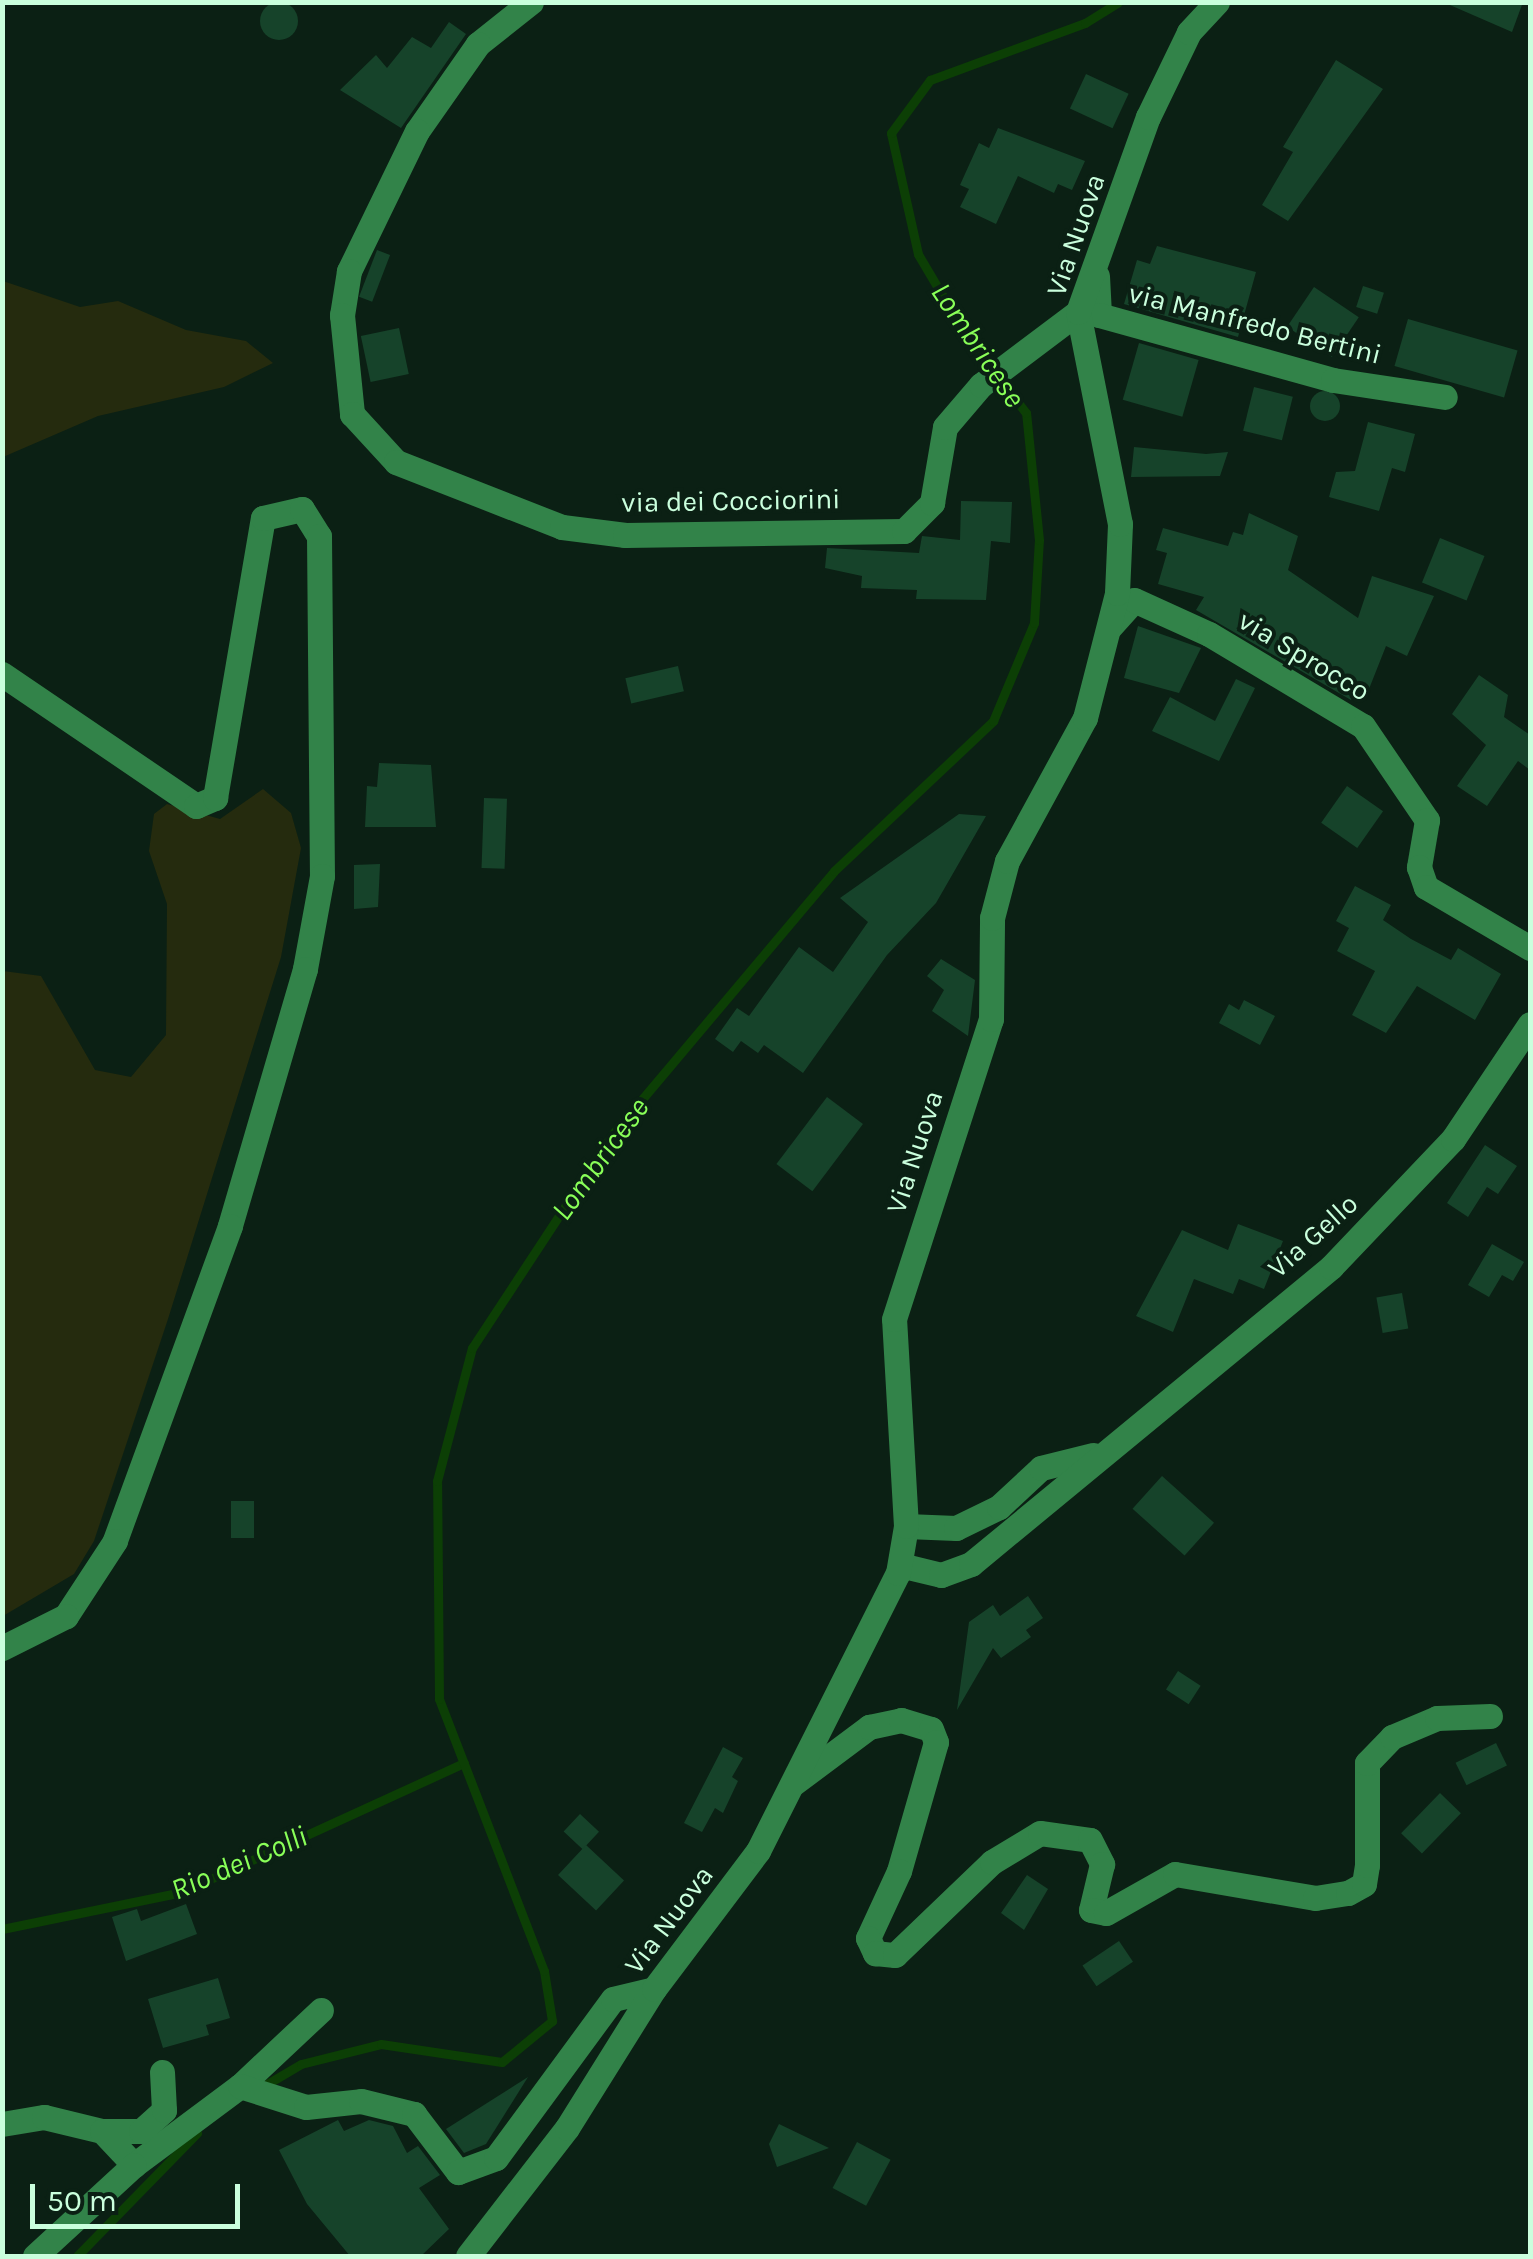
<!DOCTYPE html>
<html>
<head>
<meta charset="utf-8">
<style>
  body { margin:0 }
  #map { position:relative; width:1533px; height:2259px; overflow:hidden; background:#0b2014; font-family:Karla,sans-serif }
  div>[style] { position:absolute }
  .green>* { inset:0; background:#252b0e }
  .stream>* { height:9px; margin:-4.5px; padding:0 4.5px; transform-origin:4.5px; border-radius:4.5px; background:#0c3f05 }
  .building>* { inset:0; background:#16432a; transform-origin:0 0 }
  .round { border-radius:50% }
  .minor>* { height:25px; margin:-12.5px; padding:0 12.5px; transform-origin:12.5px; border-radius:12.5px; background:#328349 }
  span { translate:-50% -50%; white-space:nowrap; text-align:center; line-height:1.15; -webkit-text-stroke:8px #0b2014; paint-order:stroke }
  .street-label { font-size:28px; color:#caffdd }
  .water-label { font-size:30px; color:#89ff58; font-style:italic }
  .frame { position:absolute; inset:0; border:5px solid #caffdd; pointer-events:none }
  .scale { position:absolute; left:30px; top:2184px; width:210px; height:45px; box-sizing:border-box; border:5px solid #caffdd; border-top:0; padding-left:12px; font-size:30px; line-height:35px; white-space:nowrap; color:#caffdd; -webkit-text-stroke:8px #0b2014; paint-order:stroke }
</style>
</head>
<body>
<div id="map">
  <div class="green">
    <i style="clip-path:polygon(3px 281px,80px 307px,118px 301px,186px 330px,246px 341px,273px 363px,224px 387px,98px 416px,3px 457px)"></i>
    <i style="clip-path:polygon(263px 789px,291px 813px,301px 848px,281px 957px,168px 1319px,94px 1541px,74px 1574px,3px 1616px,3px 971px,41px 976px,95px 1070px,131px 1077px,166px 1035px,167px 904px,149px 851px,154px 814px,167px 804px,220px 819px)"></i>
  </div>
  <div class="stream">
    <i style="left:2px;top:1929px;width:184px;rotate:-11.6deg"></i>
    <i style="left:182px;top:1892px;width:310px;rotate:-24.6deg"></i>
    <i style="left:262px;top:2087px;width:45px;rotate:-30.5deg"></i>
    <i style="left:301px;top:2064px;width:82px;rotate:-14deg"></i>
    <i style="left:381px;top:2044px;width:122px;rotate:8.5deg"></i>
    <i style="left:502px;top:2062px;width:65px;rotate:-39.4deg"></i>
    <i style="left:552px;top:2021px;width:51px;rotate:-99.1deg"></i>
    <i style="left:544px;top:1971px;width:292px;rotate:-111.1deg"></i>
    <i style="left:439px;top:1699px;width:218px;rotate:-90.5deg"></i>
    <i style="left:437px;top:1481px;width:138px;rotate:-75.3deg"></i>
    <i style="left:472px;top:1348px;width:254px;rotate:-56.7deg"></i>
    <i style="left:611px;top:1136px;width:346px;rotate:-49.9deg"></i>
    <i style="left:834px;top:871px;width:219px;rotate:-43.3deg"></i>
    <i style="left:993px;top:721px;width:106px;rotate:-67.3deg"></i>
    <i style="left:1034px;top:623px;width:83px;rotate:-86.6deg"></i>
    <i style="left:1039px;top:540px;width:128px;rotate:-95.8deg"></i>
    <i style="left:1026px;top:413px;width:96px;rotate:-127.8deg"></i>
    <i style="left:967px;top:337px;width:96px;rotate:-120.6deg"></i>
    <i style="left:918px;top:254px;width:124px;rotate:-102.6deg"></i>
    <i style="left:891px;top:133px;width:66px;rotate:-53.7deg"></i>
    <i style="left:930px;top:80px;width:165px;rotate:-20.2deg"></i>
    <i style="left:1085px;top:23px;width:39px;rotate:-32deg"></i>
    <i style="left:77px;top:2256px;width:172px;rotate:-45.7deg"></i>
  </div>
  <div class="building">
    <i style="clip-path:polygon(1443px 2px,1523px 2px,1512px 32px)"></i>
    <i class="round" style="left:260px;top:2px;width:38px;height:38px"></i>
    <i style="clip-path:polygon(449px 22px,466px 34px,401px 128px,340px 90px,376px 55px,387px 68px,412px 37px,431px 48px)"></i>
    <i style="clip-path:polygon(1336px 60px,1383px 89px,1288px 221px,1262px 205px,1293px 152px,1283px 147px)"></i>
    <i style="left:1086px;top:74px;width:47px;height:38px;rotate:25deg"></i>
    <i style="clip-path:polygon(998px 128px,1085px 161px,1072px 190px,1058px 184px,1054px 193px,1018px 176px,996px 224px,960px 207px,969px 189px,960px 185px,979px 143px,989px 148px)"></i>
    <i style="clip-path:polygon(1157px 246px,1256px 272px,1238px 337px,1124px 304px,1137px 260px,1150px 264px)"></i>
    <i style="left:377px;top:250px;width:14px;height:50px;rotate:21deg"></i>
    <i style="left:1363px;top:286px;width:22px;height:22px;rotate:18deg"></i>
    <i style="left:1314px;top:287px;width:54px;height:48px;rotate:34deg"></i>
    <i style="left:1408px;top:319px;width:114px;height:49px;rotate:16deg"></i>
    <i style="left:399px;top:328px;width:47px;height:39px;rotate:78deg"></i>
    <i style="left:1139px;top:343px;width:62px;height:59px;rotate:16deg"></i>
    <i style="left:1254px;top:387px;width:40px;height:45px;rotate:14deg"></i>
    <i class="round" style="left:1310px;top:391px;width:30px;height:30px"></i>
    <i style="clip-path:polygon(1368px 422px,1415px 434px,1405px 472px,1392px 468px,1379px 511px,1329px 497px,1336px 472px,1355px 471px)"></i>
    <i style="clip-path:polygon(1134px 447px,1206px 454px,1228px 452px,1220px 476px,1131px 477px)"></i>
    <i style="clip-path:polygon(961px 501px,1012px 502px,1010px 543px,991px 541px,986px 600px,916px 599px,917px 590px,861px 588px,862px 576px,825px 568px,827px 548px,919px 553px,922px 536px,960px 540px)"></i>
    <i style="clip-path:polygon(1249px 513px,1298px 536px,1288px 570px,1358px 618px,1372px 576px,1434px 596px,1407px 656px,1386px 646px,1367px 694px,1359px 689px,1351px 700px,1196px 610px,1204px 597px,1158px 584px,1167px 553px,1156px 550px,1163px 528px,1228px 546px,1233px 532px,1243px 535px)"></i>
    <i style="left:1440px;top:538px;width:48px;height:48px;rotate:22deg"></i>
    <i style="clip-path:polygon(1138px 626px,1201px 648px,1179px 693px,1124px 678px)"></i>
    <i style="left:678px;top:666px;width:26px;height:54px;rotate:77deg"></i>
    <i style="clip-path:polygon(1479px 675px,1508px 695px,1504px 717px,1530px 735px,1530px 770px,1518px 761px,1487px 806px,1457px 786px,1486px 745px,1452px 714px)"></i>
    <i style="clip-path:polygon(1236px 679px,1255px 688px,1219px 761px,1152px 731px,1170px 697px,1215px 721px)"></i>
    <i style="clip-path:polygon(379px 763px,431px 765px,436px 827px,365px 827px,367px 786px,377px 787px)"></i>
    <i style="left:1347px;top:786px;width:44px;height:45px;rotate:35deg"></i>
    <i style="left:484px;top:798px;width:23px;height:70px;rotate:2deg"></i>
    <i style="clip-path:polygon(959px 814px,986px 816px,936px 903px,887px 955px,803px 1073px,764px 1045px,758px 1053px,741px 1041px,733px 1052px,715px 1039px,737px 1008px,749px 1016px,799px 947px,833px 972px,868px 922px,840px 898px)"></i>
    <i style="clip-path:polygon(380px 864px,378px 907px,354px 909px,354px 865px)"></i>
    <i style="clip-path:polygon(1355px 886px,1391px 905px,1383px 920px,1411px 939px,1451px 960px,1458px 948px,1501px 974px,1475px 1020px,1417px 986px,1386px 1033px,1352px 1015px,1375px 971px,1337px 951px,1349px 928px,1336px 921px)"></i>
    <i style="clip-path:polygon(941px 959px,975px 980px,968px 1036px,932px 1011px,944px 990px,927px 976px)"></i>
    <i style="clip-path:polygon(1244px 1000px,1275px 1016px,1260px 1045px,1219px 1023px,1229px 1004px,1239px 1010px)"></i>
    <i style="left:827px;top:1097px;width:45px;height:84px;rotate:37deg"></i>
    <i style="clip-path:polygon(1485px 1145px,1517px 1166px,1498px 1194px,1487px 1187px,1468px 1217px,1447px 1203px)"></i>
    <i style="clip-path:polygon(1238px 1224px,1283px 1241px,1264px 1289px,1239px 1279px,1233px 1294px,1194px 1279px,1173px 1332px,1136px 1316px,1182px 1230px,1228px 1250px)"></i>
    <i style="clip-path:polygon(1492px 1244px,1524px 1262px,1513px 1281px,1502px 1275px,1489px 1297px,1468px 1285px)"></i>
    <i style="left:1402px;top:1293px;width:36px;height:26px;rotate:80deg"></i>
    <i style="left:1162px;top:1476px;width:70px;height:44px;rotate:42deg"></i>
    <i style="left:231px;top:1501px;width:23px;height:37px"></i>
    <i style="clip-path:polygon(1028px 1596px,1043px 1618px,1026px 1630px,1031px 1637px,1001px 1658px,993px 1648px,957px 1710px,969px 1622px,993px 1605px,1000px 1616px)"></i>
    <i style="left:1178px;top:1671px;width:27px;height:22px;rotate:33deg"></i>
    <i style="left:1496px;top:1743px;width:25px;height:45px;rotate:64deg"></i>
    <i style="clip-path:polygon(723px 1747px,743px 1758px,732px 1777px,738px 1781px,723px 1813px,715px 1808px,702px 1832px,684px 1823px)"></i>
    <i style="left:1440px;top:1793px;width:29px;height:56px;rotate:44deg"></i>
    <i style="left:580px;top:1814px;width:26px;height:24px;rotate:43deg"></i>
    <i style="left:586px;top:1845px;width:52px;height:41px;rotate:43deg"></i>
    <i style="clip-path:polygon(1027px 1875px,1048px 1889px,1024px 1930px,1001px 1913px)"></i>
    <i style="clip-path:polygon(186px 1904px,197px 1934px,126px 1961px,112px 1917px,137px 1909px,141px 1921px)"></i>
    <i style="left:1119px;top:1941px;width:25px;height:44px;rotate:56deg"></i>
    <i style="clip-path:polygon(218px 1978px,230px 2018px,206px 2025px,209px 2035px,163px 2048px,148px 1999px)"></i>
    <i style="clip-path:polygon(528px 2077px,486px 2144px,464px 2153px,446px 2129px)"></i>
    <i style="clip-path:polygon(338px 2120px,344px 2131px,369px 2120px,393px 2126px,407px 2153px,418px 2146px,440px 2175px,419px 2188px,449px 2229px,421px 2256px,350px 2256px,307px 2204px,279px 2150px)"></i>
    <i style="clip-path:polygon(779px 2124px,829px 2148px,777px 2167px,769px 2144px)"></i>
    <i style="left:857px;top:2142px;width:38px;height:52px;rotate:28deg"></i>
  </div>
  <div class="minor">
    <i style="left:531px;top:2px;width:68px;rotate:141.6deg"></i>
    <i style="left:478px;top:44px;width:106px;rotate:125deg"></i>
    <i style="left:417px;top:131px;width:156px;rotate:115.9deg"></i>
    <i style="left:349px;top:271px;width:45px;rotate:99deg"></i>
    <i style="left:342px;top:315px;width:100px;rotate:84.2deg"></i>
    <i style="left:352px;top:414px;width:65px;rotate:47.5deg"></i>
    <i style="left:396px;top:462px;width:178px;rotate:21.4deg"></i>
    <i style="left:562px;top:527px;width:64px;rotate:7.2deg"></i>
    <i style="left:625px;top:535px;width:279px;rotate:-0.8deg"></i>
    <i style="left:904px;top:531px;width:40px;rotate:-45deg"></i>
    <i style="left:932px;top:503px;width:77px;rotate:-80.3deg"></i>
    <i style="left:945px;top:427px;width:55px;rotate:-49.4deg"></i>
    <i style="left:981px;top:385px;width:121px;rotate:-37deg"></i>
    <i style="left:1097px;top:276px;width:39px;rotate:87deg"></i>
    <i style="left:1099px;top:315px;width:243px;rotate:15.5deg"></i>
    <i style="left:1333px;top:380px;width:113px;rotate:8.6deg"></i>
    <i style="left:1110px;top:627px;width:36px;rotate:-48deg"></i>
    <i style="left:1134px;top:600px;width:82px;rotate:24.4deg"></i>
    <i style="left:1209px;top:634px;width:179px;rotate:30.9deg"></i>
    <i style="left:1363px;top:726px;width:114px;rotate:55.8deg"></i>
    <i style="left:1427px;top:820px;width:48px;rotate:99.7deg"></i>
    <i style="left:1419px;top:867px;width:21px;rotate:71deg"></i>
    <i style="left:1426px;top:887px;width:121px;rotate:30.4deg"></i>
    <i style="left:2px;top:674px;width:235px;rotate:34.2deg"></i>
    <i style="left:196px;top:806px;width:21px;rotate:-23deg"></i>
    <i style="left:215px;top:798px;width:284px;rotate:-80.3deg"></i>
    <i style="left:263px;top:518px;width:40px;rotate:-13deg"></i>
    <i style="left:302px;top:509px;width:32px;rotate:58deg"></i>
    <i style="left:319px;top:536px;width:340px;rotate:89.5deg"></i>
    <i style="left:322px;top:876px;width:95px;rotate:100.4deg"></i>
    <i style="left:305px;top:969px;width:268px;rotate:106.3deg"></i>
    <i style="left:230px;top:1226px;width:335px;rotate:110.1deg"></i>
    <i style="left:115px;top:1541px;width:90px;rotate:123.2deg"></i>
    <i style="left:66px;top:1616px;width:72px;rotate:153.4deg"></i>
    <i style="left:906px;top:1526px;width:50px;rotate:2.3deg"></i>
    <i style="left:956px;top:1528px;width:48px;rotate:-26deg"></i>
    <i style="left:999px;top:1507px;width:57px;rotate:-42.9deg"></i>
    <i style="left:1041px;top:1468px;width:54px;rotate:-14deg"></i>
    <i style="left:900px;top:1565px;width:42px;rotate:13.7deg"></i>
    <i style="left:941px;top:1575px;width:32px;rotate:-20deg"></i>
    <i style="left:971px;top:1564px;width:467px;rotate:-39.5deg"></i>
    <i style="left:1331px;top:1267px;width:177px;rotate:-46.4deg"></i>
    <i style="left:1453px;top:1139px;width:138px;rotate:-56.2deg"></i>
    <i style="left:794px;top:1783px;width:94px;rotate:-36.7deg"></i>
    <i style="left:869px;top:1727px;width:33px;rotate:-12deg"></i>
    <i style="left:901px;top:1720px;width:31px;rotate:17deg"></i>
    <i style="left:931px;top:1729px;width:14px;rotate:69deg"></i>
    <i style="left:936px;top:1742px;width:134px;rotate:106deg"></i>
    <i style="left:899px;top:1871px;width:74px;rotate:114.8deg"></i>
    <i style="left:868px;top:1938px;width:17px;rotate:65deg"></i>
    <i style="left:875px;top:1953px;width:20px;rotate:6deg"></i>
    <i style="left:895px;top:1955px;width:134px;rotate:-43.8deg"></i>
    <i style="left:992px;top:1862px;width:56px;rotate:-31.1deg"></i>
    <i style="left:1040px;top:1833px;width:50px;rotate:8deg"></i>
    <i style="left:1090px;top:1840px;width:27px;rotate:63deg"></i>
    <i style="left:1102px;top:1864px;width:47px;rotate:103.4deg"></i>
    <i style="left:1091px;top:1910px;width:15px;rotate:11deg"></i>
    <i style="left:1106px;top:1913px;width:79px;rotate:-29.5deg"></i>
    <i style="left:1175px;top:1874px;width:142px;rotate:9.7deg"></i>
    <i style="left:1315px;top:1898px;width:33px;rotate:-9deg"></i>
    <i style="left:1348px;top:1893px;width:18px;rotate:-29deg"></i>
    <i style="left:1364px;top:1884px;width:19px;rotate:-81deg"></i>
    <i style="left:1367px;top:1865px;width:102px;rotate:-90deg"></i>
    <i style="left:1367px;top:1763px;width:36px;rotate:-46deg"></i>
    <i style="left:1392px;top:1737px;width:49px;rotate:-22.9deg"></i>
    <i style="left:1437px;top:1718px;width:53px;rotate:-2.2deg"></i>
    <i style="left:240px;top:2086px;width:111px;rotate:-43.2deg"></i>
    <i style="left:2px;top:2124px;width:43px;rotate:-9.5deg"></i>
    <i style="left:44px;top:2117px;width:60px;rotate:13.6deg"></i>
    <i style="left:102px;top:2131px;width:47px;rotate:46.7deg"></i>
    <i style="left:134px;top:2165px;width:132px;rotate:-36.7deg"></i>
    <i style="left:240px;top:2086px;width:69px;rotate:17.7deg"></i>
    <i style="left:306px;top:2107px;width:55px;rotate:-6.2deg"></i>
    <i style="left:361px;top:2101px;width:55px;rotate:13.8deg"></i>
    <i style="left:414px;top:2114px;width:73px;rotate:52.8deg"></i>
    <i style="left:458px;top:2172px;width:40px;rotate:-20.2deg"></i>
    <i style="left:496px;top:2158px;width:197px;rotate:-53.7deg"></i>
    <i style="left:613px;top:1999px;width:42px;rotate:-13.7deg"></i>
    <i style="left:102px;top:2131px;width:39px"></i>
    <i style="left:141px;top:2131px;width:31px;rotate:-42deg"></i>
    <i style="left:164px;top:2110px;width:38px;rotate:-93deg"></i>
    <i style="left:35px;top:2256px;width:134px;rotate:-42.6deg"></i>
    <i style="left:468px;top:2256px;width:162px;rotate:-52.3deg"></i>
    <i style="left:567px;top:2128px;width:164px;rotate:-58deg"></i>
    <i style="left:654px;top:1989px;width:173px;rotate:-53deg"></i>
    <i style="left:758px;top:1851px;width:311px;rotate:-63.3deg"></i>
    <i style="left:898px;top:1573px;width:48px;rotate:-80.3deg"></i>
    <i style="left:906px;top:1526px;width:207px;rotate:-93.3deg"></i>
    <i style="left:894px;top:1319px;width:315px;rotate:-72.1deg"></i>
    <i style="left:991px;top:1019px;width:101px;rotate:-89.4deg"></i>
    <i style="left:992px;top:918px;width:59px;rotate:-75.3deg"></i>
    <i style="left:1007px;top:861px;width:163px;rotate:-61.4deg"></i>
    <i style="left:1085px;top:718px;width:129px;rotate:-75.6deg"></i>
    <i style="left:1117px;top:593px;width:69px;rotate:-87.5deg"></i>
    <i style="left:1120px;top:524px;width:216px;rotate:-101.2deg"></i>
    <i style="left:1078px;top:312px;width:207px;rotate:-70.3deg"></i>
    <i style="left:1148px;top:117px;width:94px;rotate:-64.2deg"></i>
    <i style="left:1189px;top:32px;width:41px;rotate:-47deg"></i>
  </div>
  <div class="street-label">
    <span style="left:1076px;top:235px;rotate:-71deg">Via Nuova</span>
    <span style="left:1255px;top:324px;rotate:14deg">via Manfredo Bertini</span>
    <span style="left:731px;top:501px;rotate:-1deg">via dei Cocciorini</span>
    <span style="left:1304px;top:656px;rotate:31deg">via Sprocco</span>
    <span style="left:915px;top:1152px;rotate:-72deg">Via Nuova</span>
    <span style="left:1313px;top:1236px;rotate:-42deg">Via Gello</span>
    <span style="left:669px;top:1920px;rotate:-53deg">Via Nuova</span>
  </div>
  <div class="water-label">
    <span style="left:978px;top:345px;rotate:56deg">Lombricese</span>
    <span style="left:600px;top:1159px;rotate:-54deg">Lombricese</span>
    <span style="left:239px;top:1863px;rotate:-23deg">Rio dei Colli</span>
  </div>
  <div class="frame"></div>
  <div class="scale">50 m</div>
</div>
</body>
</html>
